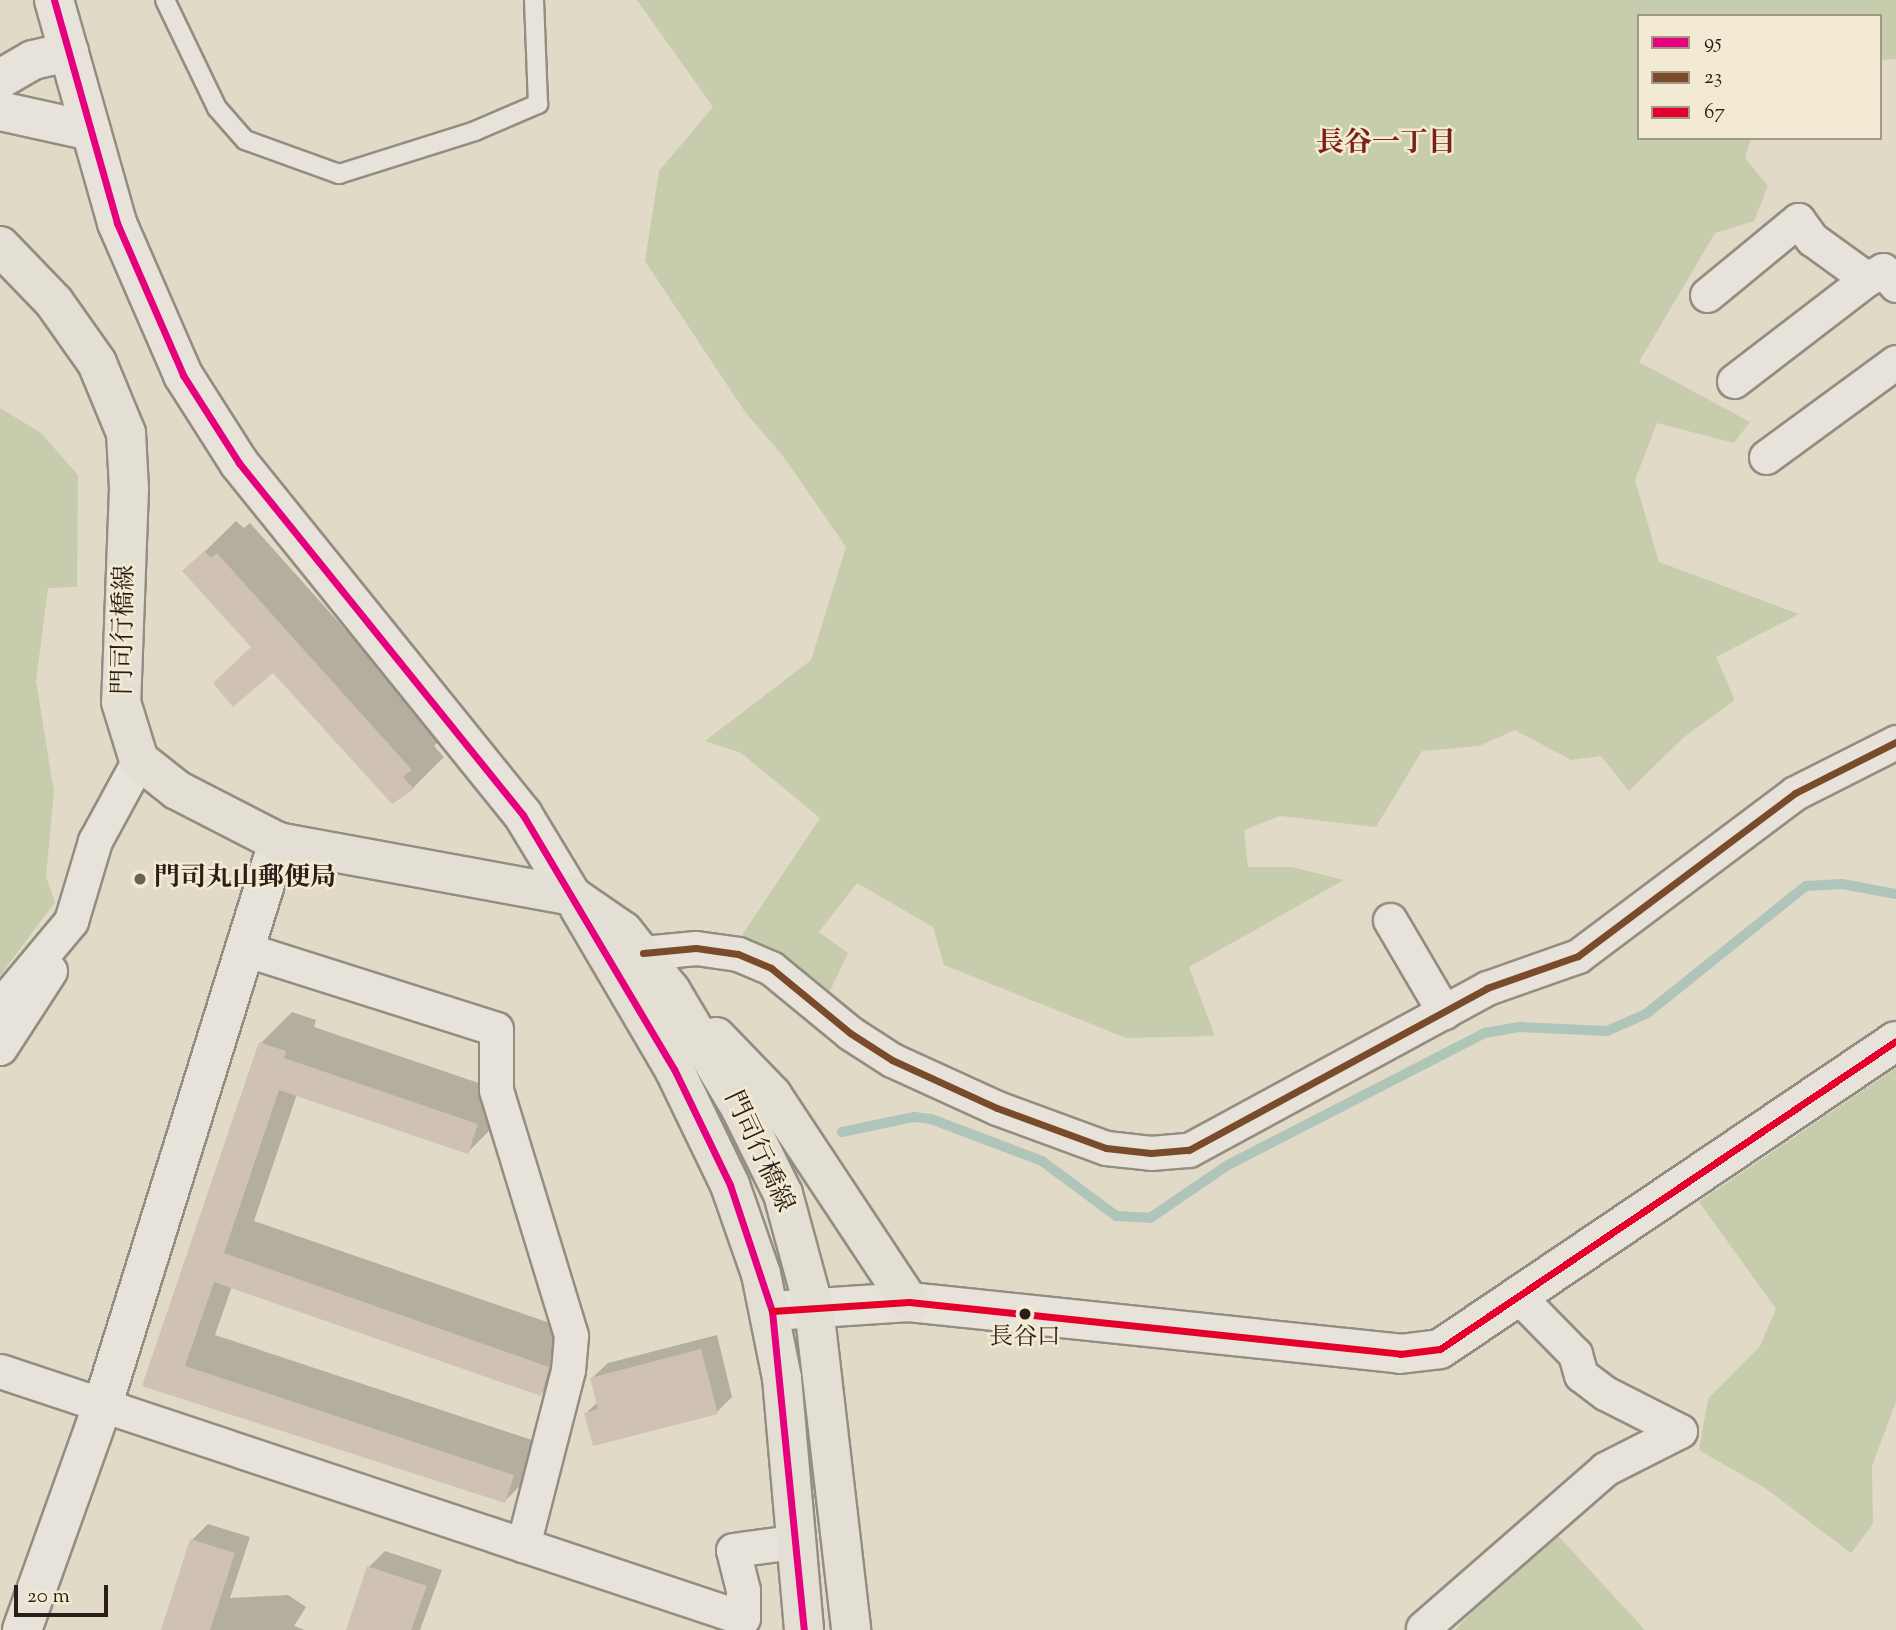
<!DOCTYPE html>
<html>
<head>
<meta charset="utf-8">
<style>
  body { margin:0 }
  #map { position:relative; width:1896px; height:1630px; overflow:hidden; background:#e1dac7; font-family:"Sorts Mill Goudy","Noto Serif JP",serif }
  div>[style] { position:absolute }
  .green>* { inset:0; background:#c7cdac }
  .shadow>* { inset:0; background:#0003 }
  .stream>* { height:10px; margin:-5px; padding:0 5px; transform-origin:5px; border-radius:5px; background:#afc5b9 }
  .building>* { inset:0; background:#cfc1b4 }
  .roads { filter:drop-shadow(2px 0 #938d82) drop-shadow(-2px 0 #938d82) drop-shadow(0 2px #938d82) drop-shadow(0 -2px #938d82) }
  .lane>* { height:18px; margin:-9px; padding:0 9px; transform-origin:9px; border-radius:9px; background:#e8e3da }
  .street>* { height:33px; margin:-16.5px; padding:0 16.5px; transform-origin:16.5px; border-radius:16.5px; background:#e8e3da }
  .secondary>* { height:38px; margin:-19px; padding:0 19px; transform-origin:19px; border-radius:19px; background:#e8e3da }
  .primary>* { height:38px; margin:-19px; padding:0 19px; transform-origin:19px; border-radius:19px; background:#e4dfd4 }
  .bus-1>* { height:7px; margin:-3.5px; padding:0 3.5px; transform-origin:3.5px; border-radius:3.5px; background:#e5007d }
  .bus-2>* { height:7px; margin:-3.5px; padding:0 3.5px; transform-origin:3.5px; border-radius:3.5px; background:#7a4b2a }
  .bus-3>* { height:7px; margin:-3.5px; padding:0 3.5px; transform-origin:3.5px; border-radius:3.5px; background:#e4002b }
  .dots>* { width:19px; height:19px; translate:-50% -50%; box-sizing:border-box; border:4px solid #f3ead3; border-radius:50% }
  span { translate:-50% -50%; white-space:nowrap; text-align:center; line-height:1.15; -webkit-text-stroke:5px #f3ead3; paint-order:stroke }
  .bus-label { font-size:24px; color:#2b1e18 }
  .street-label { font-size:26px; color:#2b1e18 }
  .poi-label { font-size:26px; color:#2b1e18; font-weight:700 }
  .left { translate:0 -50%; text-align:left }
  .neighbourhood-label { font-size:28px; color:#7a1f14; font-weight:700 }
  .legend { position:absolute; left:1637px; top:14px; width:245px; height:126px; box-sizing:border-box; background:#f3ead3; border:2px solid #a39888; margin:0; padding:9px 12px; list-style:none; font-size:21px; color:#2b1e18 }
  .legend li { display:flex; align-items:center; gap:14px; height:35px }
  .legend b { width:35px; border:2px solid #a39888 }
  .scale { position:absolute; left:14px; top:1585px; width:94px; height:32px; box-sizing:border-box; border:4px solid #2b1e18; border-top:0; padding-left:9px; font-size:21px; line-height:24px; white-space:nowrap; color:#2b1e18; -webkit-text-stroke:5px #f3ead3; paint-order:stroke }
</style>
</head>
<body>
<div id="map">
  <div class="green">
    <i style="clip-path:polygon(637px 0,1896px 0,1896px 59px,1880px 60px,1880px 16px,1639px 16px,1639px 138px,1751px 138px,1745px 158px,1768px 186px,1754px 221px,1715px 233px,1639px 362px,1750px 422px,1734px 443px,1657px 423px,1635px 480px,1659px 562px,1799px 614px,1716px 657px,1735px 700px,1684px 737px,1629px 791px,1601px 756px,1571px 760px,1515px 730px,1479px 746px,1422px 751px,1376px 827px,1280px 816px,1244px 830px,1248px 867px,1292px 867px,1344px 880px,1189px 967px,1215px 1036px,1126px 1038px,944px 965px,933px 927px,857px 883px,819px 932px,848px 953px,830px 991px,765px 953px,736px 944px,820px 818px,741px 753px,705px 741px,811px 660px,846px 547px,783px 456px,745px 412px,645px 261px,659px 171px,713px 107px)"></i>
    <i style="clip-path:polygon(0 408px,41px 433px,78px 475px,77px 587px,48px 588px,36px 681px,54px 792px,46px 877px,55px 902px,0 976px)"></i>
    <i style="clip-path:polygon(1896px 1068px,1896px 1402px,1872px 1466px,1873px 1524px,1851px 1553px,1765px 1488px,1699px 1450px,1708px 1399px,1760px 1346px,1776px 1309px,1699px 1202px)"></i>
    <i style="clip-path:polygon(1551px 1528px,1645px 1630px,1455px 1630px)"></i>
  </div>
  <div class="shadow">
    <i style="clip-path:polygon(236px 521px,244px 528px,250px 523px,442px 738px,434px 746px,444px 757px,413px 788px,273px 670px,185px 571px)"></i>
    <i style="clip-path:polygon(292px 1012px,316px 1020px,314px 1027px,508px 1093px,499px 1121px,468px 1152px,297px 1094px,254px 1221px,579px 1333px,572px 1363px,541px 1394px,232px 1286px,215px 1335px,544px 1444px,536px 1469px,505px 1501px,144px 1385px,261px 1043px)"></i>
    <i style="clip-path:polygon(717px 1335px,732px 1397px,717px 1412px,586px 1413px,598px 1402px,592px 1378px,608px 1363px)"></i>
    <i style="clip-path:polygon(208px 1524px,250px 1537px,230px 1598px,288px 1595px,306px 1607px,294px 1626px,305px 1630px,162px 1630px,192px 1540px)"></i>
    <i style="clip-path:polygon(385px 1551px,442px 1570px,420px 1630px,348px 1630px,369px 1567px)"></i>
  </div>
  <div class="stream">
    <i style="left:842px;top:1132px;width:74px;rotate:-11.8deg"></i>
    <i style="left:914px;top:1117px;width:17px;rotate:7deg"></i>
    <i style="left:931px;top:1119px;width:119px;rotate:20.7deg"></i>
    <i style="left:1042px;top:1161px;width:92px;rotate:36.6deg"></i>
    <i style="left:1116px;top:1216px;width:34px;rotate:3deg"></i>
    <i style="left:1150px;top:1218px;width:94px;rotate:-34.2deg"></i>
    <i style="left:1228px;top:1165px;width:289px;rotate:-27.2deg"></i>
    <i style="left:1485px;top:1033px;width:36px;rotate:-10deg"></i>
    <i style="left:1520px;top:1027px;width:87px;rotate:2.6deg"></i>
    <i style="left:1607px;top:1031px;width:43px;rotate:-23.6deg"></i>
    <i style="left:1646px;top:1014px;width:205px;rotate:-38.7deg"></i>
    <i style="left:1806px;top:886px;width:36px;rotate:-3deg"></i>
    <i style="left:1842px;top:884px;width:55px;rotate:10.5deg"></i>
  </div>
  <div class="building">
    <i style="clip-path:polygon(204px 551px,211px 558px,217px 553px,412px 770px,403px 777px,414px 789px,392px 804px,273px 673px,233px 707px,213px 683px,251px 647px,182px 571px)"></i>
    <i style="clip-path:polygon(259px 1042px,286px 1051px,284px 1058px,478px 1124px,468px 1154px,279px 1090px,224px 1253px,549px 1367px,541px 1396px,214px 1282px,185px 1366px,514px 1475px,505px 1503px,142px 1386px)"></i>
    <i style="clip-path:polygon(701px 1349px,718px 1414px,593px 1446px,584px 1413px,598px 1409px,590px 1378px)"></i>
    <i style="clip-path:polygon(190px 1539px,235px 1553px,210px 1630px,161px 1630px)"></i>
    <i style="clip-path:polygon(367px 1566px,427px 1586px,411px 1630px,346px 1630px)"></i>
  </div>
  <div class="roads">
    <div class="lane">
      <i style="left:165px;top:0;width:120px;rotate:64.3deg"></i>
      <i style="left:217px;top:108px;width:43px;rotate:48.8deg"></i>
      <i style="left:245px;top:140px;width:100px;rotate:19.9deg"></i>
      <i style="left:339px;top:174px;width:143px;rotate:-17.5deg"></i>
      <i style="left:475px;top:131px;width:69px;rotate:-23.2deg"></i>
      <i style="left:538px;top:104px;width:104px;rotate:-92.2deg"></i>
    </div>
    <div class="street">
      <i style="left:1707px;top:295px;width:118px;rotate:-39.5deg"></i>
      <i style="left:1798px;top:220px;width:24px;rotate:54deg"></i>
      <i style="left:1812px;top:239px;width:68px;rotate:36deg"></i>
      <i style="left:1867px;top:279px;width:18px;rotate:-29deg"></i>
      <i style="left:1883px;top:270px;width:20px;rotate:49deg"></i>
      <i style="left:1734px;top:381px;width:168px;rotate:-37.5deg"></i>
      <i style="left:1766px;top:457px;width:161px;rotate:-36.2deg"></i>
      <i style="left:1390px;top:920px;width:107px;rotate:59.6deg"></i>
      <i style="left:244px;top:949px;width:264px;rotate:17.6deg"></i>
      <i style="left:496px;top:1029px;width:61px;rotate:90deg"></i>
      <i style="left:496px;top:1090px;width:257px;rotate:73deg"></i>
      <i style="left:571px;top:1336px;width:34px;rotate:95deg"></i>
      <i style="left:568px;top:1370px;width:181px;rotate:104.4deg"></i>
      <i style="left:643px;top:953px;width:53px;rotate:-5.4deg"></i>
      <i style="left:696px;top:948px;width:42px;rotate:8.1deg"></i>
      <i style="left:738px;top:954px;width:36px;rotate:23deg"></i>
      <i style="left:771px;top:968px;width:102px;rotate:39.4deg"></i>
      <i style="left:850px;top:1033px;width:50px;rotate:32.7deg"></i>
      <i style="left:892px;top:1060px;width:115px;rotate:24.6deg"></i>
      <i style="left:997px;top:1108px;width:116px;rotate:20.2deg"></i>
      <i style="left:1106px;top:1148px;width:45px;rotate:6.3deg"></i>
      <i style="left:1151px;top:1153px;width:38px;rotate:-5deg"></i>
      <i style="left:1189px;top:1150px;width:339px;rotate:-28.5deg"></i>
      <i style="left:1487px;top:988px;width:96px;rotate:-19.4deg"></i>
      <i style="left:1578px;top:956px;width:271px;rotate:-36.9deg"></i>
      <i style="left:1795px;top:793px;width:113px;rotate:-26.8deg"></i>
      <i style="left:0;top:1006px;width:111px;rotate:-50.1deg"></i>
      <i style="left:71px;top:921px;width:84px;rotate:-73.3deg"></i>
      <i style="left:95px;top:841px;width:92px;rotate:-61.5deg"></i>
      <i style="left:0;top:1048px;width:92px;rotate:-57deg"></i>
      <i style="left:0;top:1371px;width:783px;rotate:18.39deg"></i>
      <i style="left:743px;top:1618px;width:28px;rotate:-90deg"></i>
      <i style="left:743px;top:1590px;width:41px;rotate:-104deg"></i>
      <i style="left:733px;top:1550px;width:61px;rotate:-7.6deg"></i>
      <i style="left:1423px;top:1628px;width:242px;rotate:-41.1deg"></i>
      <i style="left:1605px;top:1469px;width:84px;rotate:-26.9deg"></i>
      <i style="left:1680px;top:1431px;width:84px;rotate:-153.1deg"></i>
      <i style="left:1605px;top:1393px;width:30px;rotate:-143deg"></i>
      <i style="left:1581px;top:1375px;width:22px;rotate:-106deg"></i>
      <i style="left:1575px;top:1354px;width:83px;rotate:-134.5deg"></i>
    </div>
    <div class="secondary">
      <i style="left:54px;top:0;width:232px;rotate:74.2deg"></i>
      <i style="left:117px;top:223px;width:166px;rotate:66.5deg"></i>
      <i style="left:183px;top:375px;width:104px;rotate:57.5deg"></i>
      <i style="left:239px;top:463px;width:452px;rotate:51.1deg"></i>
      <i style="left:523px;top:815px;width:95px;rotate:58.8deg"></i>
      <i style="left:0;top:79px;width:38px;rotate:-30deg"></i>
      <i style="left:33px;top:60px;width:37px;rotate:-13deg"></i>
      <i style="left:0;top:111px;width:93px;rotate:12.4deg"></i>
      <i style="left:772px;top:1311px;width:137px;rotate:-3.8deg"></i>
      <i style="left:909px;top:1302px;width:494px;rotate:6deg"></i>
      <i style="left:1400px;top:1354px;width:40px;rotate:-7.1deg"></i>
      <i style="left:1440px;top:1349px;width:550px;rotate:-34.04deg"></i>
      <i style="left:22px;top:1630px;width:240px;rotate:-70.3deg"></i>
      <i style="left:103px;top:1404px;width:589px;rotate:-72.7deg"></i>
    </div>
    <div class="primary">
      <i style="left:0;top:246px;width:78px;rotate:46deg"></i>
      <i style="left:54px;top:302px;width:75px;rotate:54.8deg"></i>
      <i style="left:97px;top:363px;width:76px;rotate:67.5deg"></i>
      <i style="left:126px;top:433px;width:55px;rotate:86.9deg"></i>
      <i style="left:129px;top:488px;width:214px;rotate:92.1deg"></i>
      <i style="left:121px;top:702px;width:61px;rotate:72.8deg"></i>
      <i style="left:139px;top:760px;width:48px;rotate:38.3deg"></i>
      <i style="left:177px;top:790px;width:114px;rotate:27.2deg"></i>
      <i style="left:278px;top:842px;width:299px;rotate:10.4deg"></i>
      <i style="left:572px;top:896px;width:62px;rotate:34.5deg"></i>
      <i style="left:623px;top:931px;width:77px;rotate:51.3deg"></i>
      <i style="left:671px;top:991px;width:137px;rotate:59.3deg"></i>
      <i style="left:741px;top:1109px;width:95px;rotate:63.7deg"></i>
      <i style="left:783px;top:1194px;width:118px;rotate:74.8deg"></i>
      <i style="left:814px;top:1308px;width:324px;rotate:83.4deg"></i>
      <i style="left:579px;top:907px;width:188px;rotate:59.6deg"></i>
      <i style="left:674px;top:1069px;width:129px;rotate:64.2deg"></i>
      <i style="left:730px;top:1185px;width:94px;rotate:70.8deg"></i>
      <i style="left:761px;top:1274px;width:106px;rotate:78.6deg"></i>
      <i style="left:782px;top:1378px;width:253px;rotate:85deg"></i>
      <i style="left:716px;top:1037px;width:81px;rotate:46deg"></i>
      <i style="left:772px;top:1095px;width:248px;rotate:56.5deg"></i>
    </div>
  </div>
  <div class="bus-1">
    <i style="left:54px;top:0;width:232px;rotate:74.2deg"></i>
    <i style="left:117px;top:223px;width:166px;rotate:66.5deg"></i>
    <i style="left:183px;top:375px;width:104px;rotate:57.5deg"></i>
    <i style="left:239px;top:463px;width:452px;rotate:51.1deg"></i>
    <i style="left:523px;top:815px;width:295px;rotate:59.3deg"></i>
    <i style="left:674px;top:1069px;width:129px;rotate:64.2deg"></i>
    <i style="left:730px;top:1185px;width:133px;rotate:71.6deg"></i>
    <i style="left:772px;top:1311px;width:321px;rotate:84.3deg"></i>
  </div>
  <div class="bus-2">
    <i style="left:643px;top:953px;width:53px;rotate:-5.4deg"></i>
    <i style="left:696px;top:948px;width:42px;rotate:8.1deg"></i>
    <i style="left:738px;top:954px;width:36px;rotate:23deg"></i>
    <i style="left:771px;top:968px;width:102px;rotate:39.4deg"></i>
    <i style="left:850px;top:1033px;width:50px;rotate:32.7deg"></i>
    <i style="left:892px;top:1060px;width:115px;rotate:24.6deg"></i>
    <i style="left:997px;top:1108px;width:116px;rotate:20.2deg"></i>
    <i style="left:1106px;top:1148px;width:45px;rotate:6.3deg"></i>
    <i style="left:1151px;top:1153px;width:38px;rotate:-5deg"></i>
    <i style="left:1189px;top:1150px;width:339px;rotate:-28.5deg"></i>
    <i style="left:1487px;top:988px;width:96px;rotate:-19.4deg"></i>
    <i style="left:1578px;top:956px;width:271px;rotate:-36.9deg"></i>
    <i style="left:1795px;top:793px;width:113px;rotate:-26.8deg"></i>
  </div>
  <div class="bus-3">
    <i style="left:772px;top:1311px;width:137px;rotate:-3.8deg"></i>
    <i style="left:909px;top:1302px;width:494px;rotate:6deg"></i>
    <i style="left:1400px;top:1354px;width:40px;rotate:-7.1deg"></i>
    <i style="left:1440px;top:1349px;width:550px;rotate:-34.04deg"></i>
  </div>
  <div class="dots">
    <i style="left:140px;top:879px;background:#6b6055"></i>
    <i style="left:1025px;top:1314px;background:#2b1e18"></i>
  </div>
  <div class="bus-label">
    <span style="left:1025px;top:1339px">長谷口</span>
  </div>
  <div class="street-label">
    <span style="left:125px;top:630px;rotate:-89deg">門司行橋線</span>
    <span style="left:758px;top:1152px;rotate:65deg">門司行橋線</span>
  </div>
  <div class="poi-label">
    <span class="left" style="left:154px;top:879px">門司丸山郵便局</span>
  </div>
  <div class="neighbourhood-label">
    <span style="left:1386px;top:144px">長谷一丁目</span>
  </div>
  <ul class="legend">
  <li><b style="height:9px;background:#e5007d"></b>95</li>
  <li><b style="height:9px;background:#7a4b2a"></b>23</li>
  <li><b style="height:9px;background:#e4002b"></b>67</li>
  </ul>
  <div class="scale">20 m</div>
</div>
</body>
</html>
